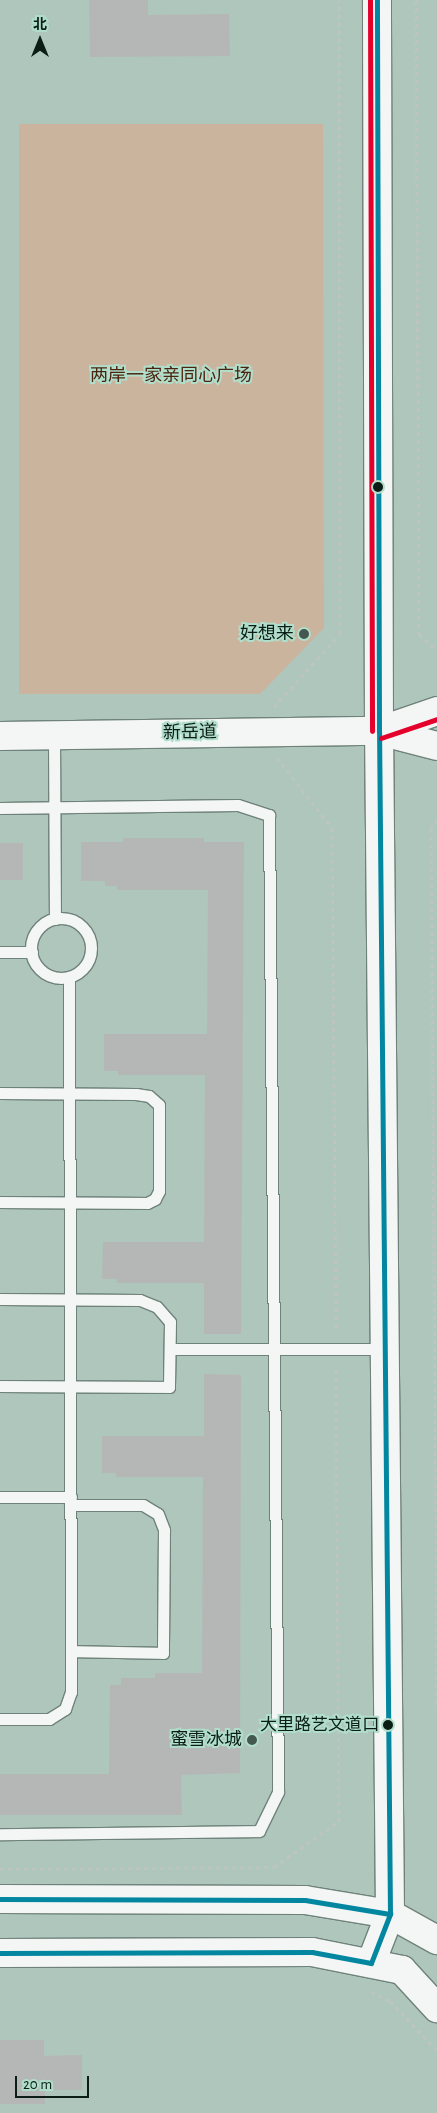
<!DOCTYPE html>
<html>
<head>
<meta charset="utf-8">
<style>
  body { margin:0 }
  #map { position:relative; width:437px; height:2113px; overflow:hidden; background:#aec6bc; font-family:"Alegreya Sans","Noto Sans SC",sans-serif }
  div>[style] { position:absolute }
  .green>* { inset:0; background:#cbb49e }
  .building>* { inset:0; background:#b5b7b6; transform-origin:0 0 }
  .path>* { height:3px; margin-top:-1.5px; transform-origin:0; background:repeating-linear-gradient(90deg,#bdc5c2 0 4px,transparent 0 8px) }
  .roads { filter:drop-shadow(1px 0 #6f827a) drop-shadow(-1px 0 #6f827a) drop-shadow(0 1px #6f827a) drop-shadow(0 -1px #6f827a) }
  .service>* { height:11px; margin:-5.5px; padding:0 5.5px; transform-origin:5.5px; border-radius:5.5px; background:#f3f6f5 }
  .service>.ring { margin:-5.5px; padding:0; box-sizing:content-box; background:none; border:11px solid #f3f6f5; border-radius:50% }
  .tertiary>* { height:28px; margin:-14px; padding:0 14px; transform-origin:14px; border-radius:14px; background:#f3f6f5 }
  .secondary>* { height:28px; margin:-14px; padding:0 14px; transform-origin:14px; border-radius:14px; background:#f3f6f5 }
  .bus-1>* { height:5px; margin:-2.5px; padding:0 2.5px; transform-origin:2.5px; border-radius:2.5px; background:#0386a0 }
  .bus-2>* { height:5px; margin:-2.5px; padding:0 2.5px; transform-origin:2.5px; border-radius:2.5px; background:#e4002b }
  .dots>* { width:14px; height:14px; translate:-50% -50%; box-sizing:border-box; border:2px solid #b0decb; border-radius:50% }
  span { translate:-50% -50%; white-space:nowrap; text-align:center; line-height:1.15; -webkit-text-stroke:4px #b0decb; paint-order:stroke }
  .bus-label { font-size:17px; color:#0b1d16 }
  .right { translate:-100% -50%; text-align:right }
  .park-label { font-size:18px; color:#4b240f }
  .poi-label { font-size:18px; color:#0b1d16 }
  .street-label { font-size:18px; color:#0b1d16 }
  .north { position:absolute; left:15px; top:15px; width:50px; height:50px; -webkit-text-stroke:4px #b0decb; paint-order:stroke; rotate:0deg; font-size:14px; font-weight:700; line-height:20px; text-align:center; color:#0b1d16 }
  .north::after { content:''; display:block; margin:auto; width:18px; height:22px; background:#0b1d16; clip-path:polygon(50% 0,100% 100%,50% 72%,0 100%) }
  .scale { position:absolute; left:15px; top:2076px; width:74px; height:22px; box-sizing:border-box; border:2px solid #0b1d16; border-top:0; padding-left:6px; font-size:15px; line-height:18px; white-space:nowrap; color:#0b1d16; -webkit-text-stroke:4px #b0decb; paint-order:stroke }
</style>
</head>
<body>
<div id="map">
  <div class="green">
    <i style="clip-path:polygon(19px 124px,323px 124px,324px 628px,260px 694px,19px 694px)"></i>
  </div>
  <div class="building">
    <i style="clip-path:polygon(89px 0,148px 0,148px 15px,229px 14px,230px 56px,90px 57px)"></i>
    <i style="clip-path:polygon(123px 838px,204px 838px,204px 842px,244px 842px,241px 1334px,204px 1334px,204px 1283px,117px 1283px,117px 1279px,102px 1279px,103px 1242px,204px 1242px,205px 1075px,118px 1075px,118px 1071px,104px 1071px,104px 1034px,207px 1034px,208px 890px,117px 890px,117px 886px,105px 886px,105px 881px,81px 881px,81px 842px,123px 842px)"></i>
    <i style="left:0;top:843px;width:23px;height:37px"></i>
    <i style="clip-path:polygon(204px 1374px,241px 1375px,240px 1773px,181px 1775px,182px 1815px,0 1815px,0 1774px,109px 1774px,110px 1685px,121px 1685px,121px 1678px,155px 1678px,155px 1673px,202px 1673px,203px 1477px,116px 1477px,116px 1473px,102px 1473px,102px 1436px,204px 1436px)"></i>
    <i style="clip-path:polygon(0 2040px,44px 2040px,44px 2056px,82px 2055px,82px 2090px,45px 2090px,45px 2104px,0 2104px)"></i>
  </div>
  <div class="path">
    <i style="left:416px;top:0;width:634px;rotate:89.73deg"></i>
    <i style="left:419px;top:634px;width:24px;rotate:42deg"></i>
    <i style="left:274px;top:707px;width:98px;rotate:-47.9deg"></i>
    <i style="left:340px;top:634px;width:634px;rotate:-90.09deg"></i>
    <i style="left:277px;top:758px;width:89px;rotate:51.8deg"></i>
    <i style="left:332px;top:828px;width:504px;rotate:89.55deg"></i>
    <i style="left:437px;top:820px;width:10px;rotate:127deg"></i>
    <i style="left:431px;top:828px;width:881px;rotate:89.61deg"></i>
    <i style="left:0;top:1869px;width:274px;rotate:-0.4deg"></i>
    <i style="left:274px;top:1867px;width:80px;rotate:-35.3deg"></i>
    <i style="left:339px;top:1821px;width:455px;rotate:-90.4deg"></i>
    <i style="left:371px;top:1992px;width:21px;rotate:25deg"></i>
    <i style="left:390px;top:2001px;width:68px;rotate:46.2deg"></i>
  </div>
  <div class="roads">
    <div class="service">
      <i style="left:54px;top:735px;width:184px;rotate:89.7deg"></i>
      <i style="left:0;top:808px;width:238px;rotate:-0.7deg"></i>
      <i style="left:238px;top:805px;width:33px;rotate:18deg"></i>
      <i style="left:269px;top:815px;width:977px;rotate:89.47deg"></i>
      <i style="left:278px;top:1792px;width:43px;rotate:116deg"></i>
      <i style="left:259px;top:1831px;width:259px;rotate:179.3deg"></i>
      <i class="ring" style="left:31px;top:918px;width:49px;height:49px"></i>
      <i style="left:0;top:952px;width:32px"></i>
      <i style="left:0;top:1093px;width:136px;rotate:0.4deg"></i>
      <i style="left:136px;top:1094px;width:13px;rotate:9deg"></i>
      <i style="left:149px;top:1096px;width:13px;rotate:42deg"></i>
      <i style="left:159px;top:1105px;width:86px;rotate:90deg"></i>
      <i style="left:159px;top:1191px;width:9px;rotate:117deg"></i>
      <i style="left:155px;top:1199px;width:9px;rotate:153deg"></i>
      <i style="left:147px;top:1203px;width:147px;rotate:-179.6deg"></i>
      <i style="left:0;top:1299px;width:140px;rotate:0.4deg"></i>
      <i style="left:140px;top:1300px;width:18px;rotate:22deg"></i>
      <i style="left:157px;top:1307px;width:20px;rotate:49deg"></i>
      <i style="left:170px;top:1322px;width:65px;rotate:90.9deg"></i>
      <i style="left:169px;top:1387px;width:169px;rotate:-179.7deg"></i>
      <i style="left:170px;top:1349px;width:215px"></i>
      <i style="left:0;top:1497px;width:71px"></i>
      <i style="left:70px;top:1505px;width:73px"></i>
      <i style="left:143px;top:1505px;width:17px;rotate:31deg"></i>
      <i style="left:158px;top:1514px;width:17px;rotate:69deg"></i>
      <i style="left:164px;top:1530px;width:123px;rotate:90.5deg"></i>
      <i style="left:163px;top:1653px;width:92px;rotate:-178.8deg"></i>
      <i style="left:0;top:1719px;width:49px"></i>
      <i style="left:49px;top:1719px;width:19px;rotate:-32deg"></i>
      <i style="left:65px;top:1709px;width:18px;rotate:-71deg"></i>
      <i style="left:71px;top:1692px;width:715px;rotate:-90.16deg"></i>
    </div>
    <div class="tertiary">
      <i style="left:0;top:736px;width:379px;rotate:-0.8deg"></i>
    </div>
    <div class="secondary">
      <i style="left:379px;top:731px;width:61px;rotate:-19deg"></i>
      <i style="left:379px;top:731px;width:60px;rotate:14.5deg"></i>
      <i style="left:0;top:1899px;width:305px;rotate:0.2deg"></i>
      <i style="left:305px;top:1900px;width:86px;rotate:9.4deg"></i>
      <i style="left:390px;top:1914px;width:54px;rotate:29deg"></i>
      <i style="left:0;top:1953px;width:312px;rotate:-0.2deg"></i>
      <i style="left:312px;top:1952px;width:92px;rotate:11.3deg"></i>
      <i style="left:402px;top:1970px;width:52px;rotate:47.4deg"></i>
      <i style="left:371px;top:1963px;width:53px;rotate:-68.8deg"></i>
      <i style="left:390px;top:1914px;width:1183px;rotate:-90.53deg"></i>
      <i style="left:379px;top:731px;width:731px;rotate:-90.16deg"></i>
    </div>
  </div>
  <div class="bus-1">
    <i style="left:0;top:1899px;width:305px;rotate:0.2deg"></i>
    <i style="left:305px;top:1900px;width:86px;rotate:9.4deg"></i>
    <i style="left:0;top:1953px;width:312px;rotate:-0.2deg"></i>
    <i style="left:312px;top:1952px;width:60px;rotate:10.6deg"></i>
    <i style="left:371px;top:1963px;width:53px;rotate:-68.8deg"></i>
    <i style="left:390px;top:1914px;width:1183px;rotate:-90.53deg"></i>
    <i style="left:379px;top:731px;width:731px;rotate:-90.16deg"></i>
  </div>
  <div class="bus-2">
    <i style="left:370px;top:0;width:731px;rotate:89.84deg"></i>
    <i style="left:381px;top:738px;width:59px;rotate:-18.7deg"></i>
  </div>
  <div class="dots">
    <i style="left:378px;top:487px;background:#0b1d16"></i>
    <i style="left:304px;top:634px;background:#445850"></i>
    <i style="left:388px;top:1725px;background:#0b1d16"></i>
    <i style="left:252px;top:1740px;background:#445850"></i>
  </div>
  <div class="bus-label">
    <span class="right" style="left:379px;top:1725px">大里路艺文道口</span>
  </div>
  <div class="park-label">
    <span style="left:171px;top:376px">两岸一家亲同心广场</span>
  </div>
  <div class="poi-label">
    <span class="right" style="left:294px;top:634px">好想来</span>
    <span class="right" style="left:242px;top:1740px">蜜雪冰城</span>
  </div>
  <div class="street-label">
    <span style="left:190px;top:733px;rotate:-1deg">新岳道</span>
  </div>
  <div class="north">北</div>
  <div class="scale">20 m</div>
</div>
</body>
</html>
